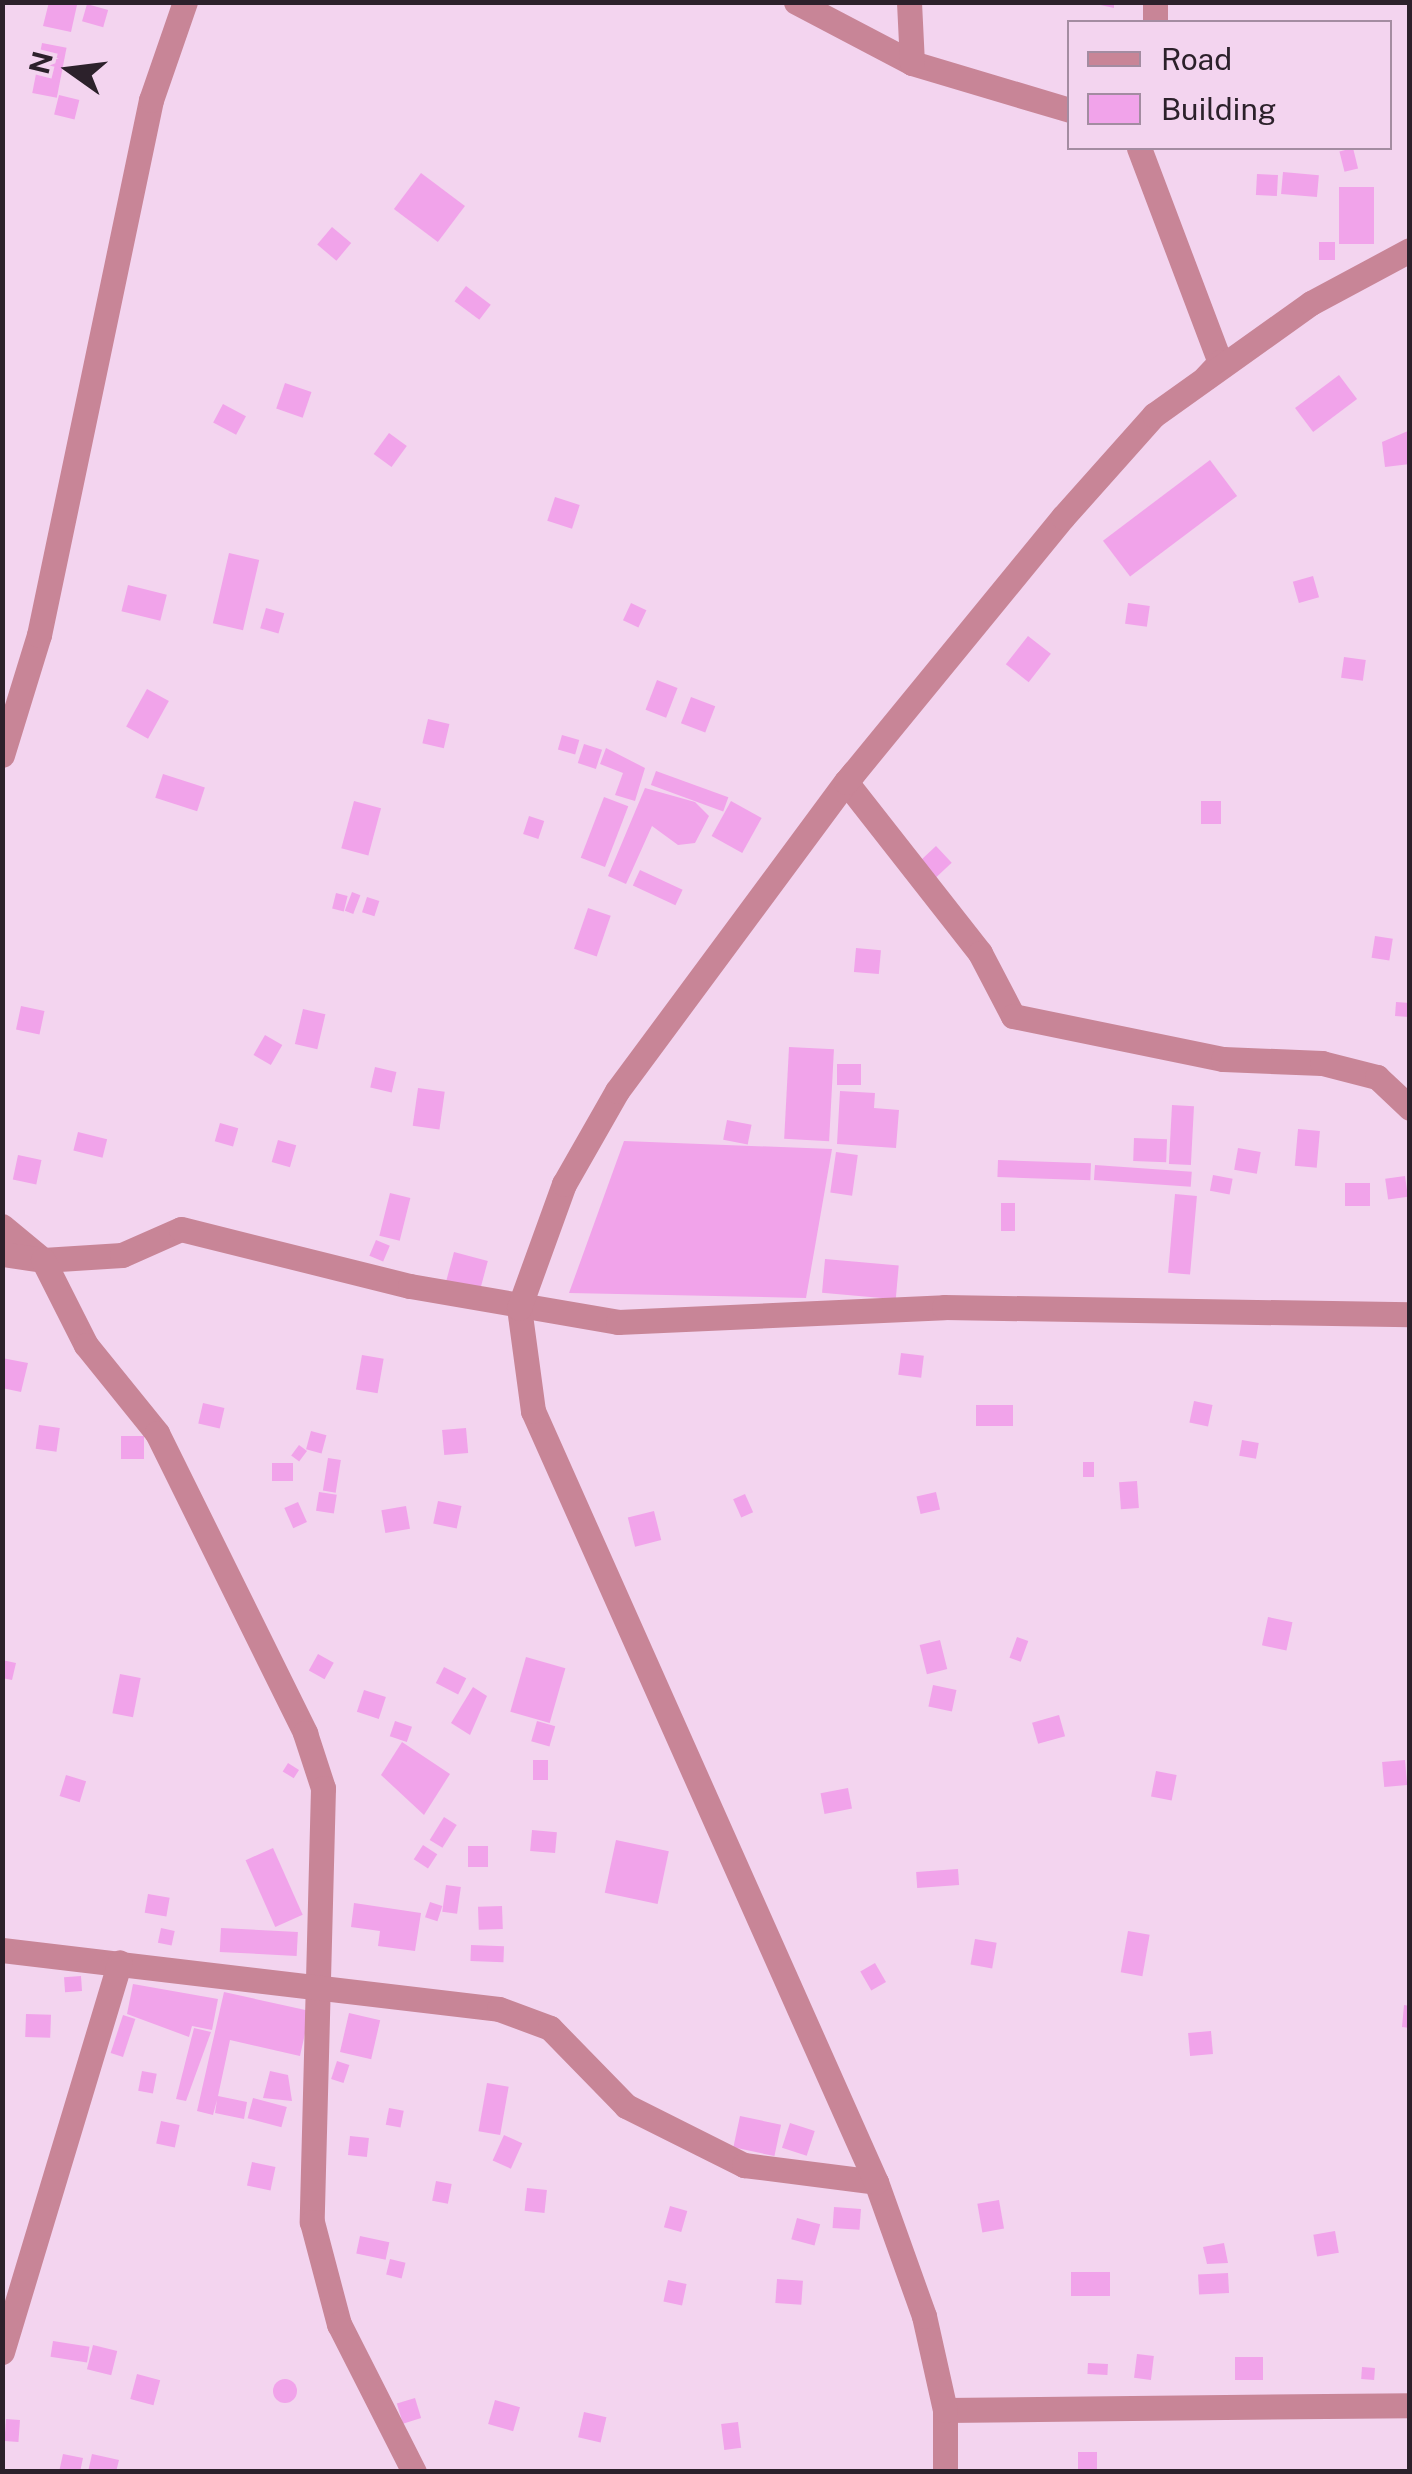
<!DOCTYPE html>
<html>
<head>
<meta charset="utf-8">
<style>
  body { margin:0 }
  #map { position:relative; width:1412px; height:2474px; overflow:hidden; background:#f3d4ef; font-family:"Public Sans",sans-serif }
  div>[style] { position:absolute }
  .building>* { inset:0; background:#f1a3ea; transform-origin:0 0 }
  .round { border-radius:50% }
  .street>* { height:25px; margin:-12.5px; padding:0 12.5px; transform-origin:12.5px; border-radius:12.5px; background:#c88597 }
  span { translate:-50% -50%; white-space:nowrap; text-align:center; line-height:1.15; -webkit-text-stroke:9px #f3d4ef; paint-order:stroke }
  .frame { position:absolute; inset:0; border:5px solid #2c212b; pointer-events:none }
  .legend { position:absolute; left:1067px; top:20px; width:325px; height:130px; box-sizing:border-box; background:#f3d4ef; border:2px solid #a38ca1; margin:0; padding:12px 18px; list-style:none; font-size:30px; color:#2c212b }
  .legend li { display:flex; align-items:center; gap:20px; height:50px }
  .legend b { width:50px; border:2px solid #a38ca1 }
  .north { position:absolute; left:20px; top:20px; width:100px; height:100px; -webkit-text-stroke:8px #f3d4ef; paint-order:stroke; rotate:284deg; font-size:28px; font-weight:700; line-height:40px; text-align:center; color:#2c212b }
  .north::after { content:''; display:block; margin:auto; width:35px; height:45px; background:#2c212b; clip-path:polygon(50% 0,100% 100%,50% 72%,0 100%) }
</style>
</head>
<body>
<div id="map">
  <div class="building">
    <i style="clip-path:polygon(49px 2px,77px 5px,71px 32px,43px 26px)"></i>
    <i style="clip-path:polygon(1087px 2px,1114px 2px,1114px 8px)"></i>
    <i style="left:87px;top:4px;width:22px;height:18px;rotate:16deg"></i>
    <i style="left:42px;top:43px;width:25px;height:51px;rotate:11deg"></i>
    <i style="left:59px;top:95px;width:21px;height:20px;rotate:14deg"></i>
    <i style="left:1353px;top:148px;width:21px;height:14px;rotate:76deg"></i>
    <i style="left:1283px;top:172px;width:36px;height:22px;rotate:5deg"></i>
    <i style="left:421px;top:173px;width:55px;height:45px;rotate:37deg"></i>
    <i style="left:1257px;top:174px;width:21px;height:21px;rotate:3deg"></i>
    <i style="left:1339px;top:187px;width:35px;height:57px"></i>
    <i style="left:332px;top:227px;width:25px;height:23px;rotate:40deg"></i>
    <i style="left:1319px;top:242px;width:16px;height:18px"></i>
    <i style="left:466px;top:286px;width:31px;height:19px;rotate:37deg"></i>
    <i style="left:1339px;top:375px;width:30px;height:55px;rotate:53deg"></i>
    <i style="left:285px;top:383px;width:28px;height:27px;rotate:19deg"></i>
    <i style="left:223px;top:404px;width:26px;height:21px;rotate:28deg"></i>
    <i style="clip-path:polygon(1408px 431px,1410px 464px,1385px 467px,1382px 442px)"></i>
    <i style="left:389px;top:433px;width:22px;height:26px;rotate:36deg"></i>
    <i style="left:1210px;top:460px;width:45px;height:134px;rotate:53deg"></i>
    <i style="left:555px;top:497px;width:26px;height:25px;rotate:18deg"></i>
    <i style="left:229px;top:553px;width:31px;height:72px;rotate:13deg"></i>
    <i style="left:1313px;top:576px;width:22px;height:21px;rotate:74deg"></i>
    <i style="left:128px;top:585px;width:40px;height:27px;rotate:14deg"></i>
    <i style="left:631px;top:603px;width:17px;height:19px;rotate:25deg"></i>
    <i style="left:1128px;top:603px;width:22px;height:21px;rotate:8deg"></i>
    <i style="left:266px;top:608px;width:19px;height:21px;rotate:16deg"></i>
    <i style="left:1028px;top:636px;width:29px;height:36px;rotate:38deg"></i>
    <i style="left:1344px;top:657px;width:22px;height:21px;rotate:8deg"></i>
    <i style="left:657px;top:680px;width:22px;height:32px;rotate:21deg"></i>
    <i style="left:147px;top:689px;width:25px;height:43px;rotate:29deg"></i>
    <i style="left:691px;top:697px;width:26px;height:28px;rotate:21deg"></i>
    <i style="left:428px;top:719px;width:22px;height:25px;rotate:13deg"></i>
    <i style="left:562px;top:735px;width:18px;height:15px;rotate:16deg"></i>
    <i style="left:584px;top:744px;width:19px;height:20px;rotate:18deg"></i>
    <i style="clip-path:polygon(606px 748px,645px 768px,635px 801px,615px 795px,623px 773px,600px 764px)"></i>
    <i style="left:656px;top:771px;width:77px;height:15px;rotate:20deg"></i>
    <i style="left:163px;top:774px;width:44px;height:25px;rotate:18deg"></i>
    <i style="clip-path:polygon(645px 788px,695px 802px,709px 816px,695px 843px,678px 845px,652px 826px,626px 884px,608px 876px)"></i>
    <i style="left:604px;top:797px;width:26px;height:65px;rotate:21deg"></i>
    <i style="left:354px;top:801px;width:28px;height:49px;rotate:15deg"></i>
    <i style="left:731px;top:801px;width:35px;height:40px;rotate:29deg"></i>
    <i style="left:1201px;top:801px;width:20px;height:23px"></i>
    <i style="left:529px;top:816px;width:16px;height:19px;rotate:18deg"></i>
    <i style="left:936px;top:846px;width:23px;height:23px;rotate:47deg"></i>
    <i style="left:640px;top:870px;width:47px;height:17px;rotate:25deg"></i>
    <i style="left:352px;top:892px;width:9px;height:20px;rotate:21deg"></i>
    <i style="left:336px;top:893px;width:12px;height:16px;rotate:14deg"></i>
    <i style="left:367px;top:897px;width:13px;height:16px;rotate:18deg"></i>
    <i style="left:588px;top:908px;width:24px;height:43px;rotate:19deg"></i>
    <i style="left:1375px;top:936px;width:18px;height:22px;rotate:9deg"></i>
    <i style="left:856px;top:948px;width:25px;height:24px;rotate:5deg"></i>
    <i style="left:1396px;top:1002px;width:14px;height:14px;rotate:4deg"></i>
    <i style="left:21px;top:1006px;width:24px;height:24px;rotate:12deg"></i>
    <i style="left:303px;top:1009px;width:23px;height:36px;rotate:13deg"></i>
    <i style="left:265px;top:1035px;width:20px;height:23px;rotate:30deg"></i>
    <i style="left:789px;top:1047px;width:45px;height:92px;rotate:3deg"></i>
    <i style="left:837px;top:1064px;width:24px;height:21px"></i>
    <i style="left:375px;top:1067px;width:22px;height:21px;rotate:13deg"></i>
    <i style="left:418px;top:1088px;width:27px;height:38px;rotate:8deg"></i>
    <i style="clip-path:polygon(840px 1091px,875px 1093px,874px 1108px,899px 1110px,896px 1148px,837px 1144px)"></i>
    <i style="left:1172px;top:1105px;width:22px;height:59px;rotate:3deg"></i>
    <i style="left:727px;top:1120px;width:25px;height:20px;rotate:11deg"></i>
    <i style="left:220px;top:1123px;width:19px;height:19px;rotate:16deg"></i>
    <i style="left:1298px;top:1129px;width:22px;height:37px;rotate:5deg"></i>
    <i style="left:78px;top:1132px;width:30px;height:19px;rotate:14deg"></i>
    <i style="left:1134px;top:1138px;width:33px;height:23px;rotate:2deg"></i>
    <i style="left:278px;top:1140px;width:19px;height:23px;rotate:16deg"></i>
    <i style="clip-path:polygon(624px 1141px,832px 1149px,806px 1298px,569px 1293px)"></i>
    <i style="left:1238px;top:1148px;width:23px;height:22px;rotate:10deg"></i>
    <i style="left:836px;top:1152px;width:22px;height:41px;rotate:8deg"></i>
    <i style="left:18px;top:1155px;width:24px;height:25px;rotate:12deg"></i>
    <i style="left:998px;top:1160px;width:93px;height:17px;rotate:2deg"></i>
    <i style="left:1095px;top:1165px;width:97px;height:15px;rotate:4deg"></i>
    <i style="left:1213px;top:1175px;width:20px;height:16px;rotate:11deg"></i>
    <i style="left:1405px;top:1176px;width:21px;height:20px;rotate:82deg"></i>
    <i style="left:1345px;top:1183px;width:25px;height:23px"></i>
    <i style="left:390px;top:1193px;width:21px;height:44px;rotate:14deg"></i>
    <i style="left:1175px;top:1194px;width:22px;height:79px;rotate:5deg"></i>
    <i style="left:1001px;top:1203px;width:14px;height:28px"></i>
    <i style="left:376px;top:1240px;width:15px;height:17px;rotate:23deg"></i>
    <i style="left:454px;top:1252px;width:35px;height:38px;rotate:15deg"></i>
    <i style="left:825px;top:1259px;width:74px;height:34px;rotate:5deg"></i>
    <i style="left:901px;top:1353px;width:23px;height:22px;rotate:7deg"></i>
    <i style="left:362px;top:1355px;width:22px;height:35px;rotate:10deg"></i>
    <i style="clip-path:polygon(2px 1358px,28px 1363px,21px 1392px,2px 1388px)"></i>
    <i style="left:1194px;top:1401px;width:19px;height:22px;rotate:12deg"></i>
    <i style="left:203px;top:1403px;width:22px;height:21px;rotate:13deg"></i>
    <i style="left:976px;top:1405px;width:37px;height:21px"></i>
    <i style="left:39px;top:1425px;width:21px;height:24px;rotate:8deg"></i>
    <i style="left:466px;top:1428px;width:25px;height:24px;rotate:85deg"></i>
    <i style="left:311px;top:1431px;width:16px;height:19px;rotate:15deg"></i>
    <i style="left:121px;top:1436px;width:23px;height:23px"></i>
    <i style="left:1242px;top:1440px;width:17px;height:16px;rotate:10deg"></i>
    <i style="left:299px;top:1445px;width:10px;height:13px;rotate:37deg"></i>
    <i style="left:328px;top:1458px;width:13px;height:33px;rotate:9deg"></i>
    <i style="left:1094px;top:1462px;width:15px;height:11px;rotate:90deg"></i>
    <i style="left:272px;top:1463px;width:21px;height:18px"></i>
    <i style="left:1137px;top:1481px;width:27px;height:18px;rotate:86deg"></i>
    <i style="left:319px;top:1492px;width:18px;height:19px;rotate:9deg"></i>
    <i style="left:936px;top:1492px;width:18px;height:20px;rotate:77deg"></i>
    <i style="left:745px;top:1494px;width:20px;height:13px;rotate:66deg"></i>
    <i style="left:438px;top:1501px;width:24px;height:23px;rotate:12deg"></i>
    <i style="left:298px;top:1502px;width:22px;height:15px;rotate:66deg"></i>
    <i style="left:406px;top:1506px;width:23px;height:25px;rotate:80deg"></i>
    <i style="left:654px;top:1511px;width:30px;height:27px;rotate:76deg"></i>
    <i style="left:1268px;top:1617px;width:25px;height:29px;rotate:12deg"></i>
    <i style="left:1017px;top:1637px;width:12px;height:22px;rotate:20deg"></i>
    <i style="left:940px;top:1640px;width:30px;height:21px;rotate:76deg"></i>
    <i style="left:318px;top:1654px;width:18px;height:19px;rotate:29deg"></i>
    <i style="left:526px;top:1657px;width:41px;height:57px;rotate:16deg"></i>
    <i style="clip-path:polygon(2px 1660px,16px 1663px,12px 1680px,2px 1678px)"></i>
    <i style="left:444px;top:1667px;width:25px;height:18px;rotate:27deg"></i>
    <i style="left:120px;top:1674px;width:21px;height:40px;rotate:11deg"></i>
    <i style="left:933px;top:1685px;width:24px;height:22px;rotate:12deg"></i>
    <i style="clip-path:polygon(473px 1687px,487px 1696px,470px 1735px,451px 1723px)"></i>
    <i style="left:364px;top:1690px;width:23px;height:23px;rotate:18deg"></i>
    <i style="left:1059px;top:1715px;width:22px;height:28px;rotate:74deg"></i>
    <i style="left:395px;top:1721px;width:18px;height:16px;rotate:19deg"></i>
    <i style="left:537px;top:1721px;width:19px;height:21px;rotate:16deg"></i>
    <i style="clip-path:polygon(402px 1742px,450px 1774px,424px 1815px,381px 1775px)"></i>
    <i style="left:533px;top:1760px;width:15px;height:20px"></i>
    <i style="left:1405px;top:1760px;width:25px;height:23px;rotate:85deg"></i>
    <i style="left:288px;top:1763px;width:13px;height:10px;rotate:32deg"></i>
    <i style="left:1156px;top:1771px;width:21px;height:26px;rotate:11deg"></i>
    <i style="left:66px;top:1775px;width:21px;height:22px;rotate:17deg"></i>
    <i style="left:848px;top:1788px;width:21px;height:28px;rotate:79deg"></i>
    <i style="left:444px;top:1817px;width:15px;height:27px;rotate:32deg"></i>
    <i style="left:532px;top:1830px;width:25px;height:21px;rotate:5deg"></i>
    <i style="left:616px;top:1840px;width:54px;height:54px;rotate:12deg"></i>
    <i style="left:423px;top:1845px;width:17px;height:17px;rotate:33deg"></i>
    <i style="left:468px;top:1846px;width:20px;height:21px"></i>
    <i style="left:273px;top:1848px;width:73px;height:30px;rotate:66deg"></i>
    <i style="left:958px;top:1869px;width:16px;height:42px;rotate:86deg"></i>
    <i style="left:446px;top:1885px;width:15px;height:27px;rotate:8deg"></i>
    <i style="left:148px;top:1894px;width:22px;height:19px;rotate:10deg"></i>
    <i style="left:430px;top:1902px;width:13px;height:16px;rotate:18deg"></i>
    <i style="clip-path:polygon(354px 1903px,421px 1913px,415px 1951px,378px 1946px,380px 1931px,351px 1927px)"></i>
    <i style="left:502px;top:1906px;width:23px;height:24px;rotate:88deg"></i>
    <i style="left:161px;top:1928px;width:14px;height:15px;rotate:12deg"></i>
    <i style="left:221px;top:1928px;width:77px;height:24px;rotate:3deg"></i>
    <i style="left:1128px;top:1931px;width:22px;height:42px;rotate:10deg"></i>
    <i style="left:975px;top:1939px;width:22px;height:26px;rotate:10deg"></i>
    <i style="left:471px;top:1945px;width:33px;height:16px;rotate:2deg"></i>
    <i style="left:875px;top:1963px;width:22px;height:17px;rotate:60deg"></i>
    <i style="left:81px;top:1976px;width:15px;height:17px;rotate:86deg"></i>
    <i style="clip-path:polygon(133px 1984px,218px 1999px,212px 2030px,192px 2026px,189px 2037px,127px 2014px)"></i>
    <i style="clip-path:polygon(224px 1992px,310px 2011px,300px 2056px,230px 2040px,218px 2096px,247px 2102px,244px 2119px,215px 2113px,217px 2100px,213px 2115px,197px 2111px)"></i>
    <i style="clip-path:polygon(1404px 2005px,1410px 2006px,1410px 2028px,1402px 2027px)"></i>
    <i style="left:349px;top:2013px;width:32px;height:40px;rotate:13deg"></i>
    <i style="left:26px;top:2014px;width:25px;height:23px;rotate:2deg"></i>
    <i style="left:123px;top:2015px;width:13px;height:40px;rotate:18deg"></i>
    <i style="clip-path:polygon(194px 2028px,211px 2032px,186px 2101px,176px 2099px)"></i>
    <i style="left:1211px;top:2031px;width:23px;height:23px;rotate:85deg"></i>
    <i style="left:337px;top:2061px;width:13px;height:19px;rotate:18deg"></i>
    <i style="left:142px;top:2071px;width:15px;height:20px;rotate:11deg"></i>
    <i style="clip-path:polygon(270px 2071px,288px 2075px,292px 2101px,263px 2098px)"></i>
    <i style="left:487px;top:2083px;width:22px;height:49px;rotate:10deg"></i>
    <i style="left:253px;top:2098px;width:35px;height:21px;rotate:15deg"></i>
    <i style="left:389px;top:2108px;width:15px;height:17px;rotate:11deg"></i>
    <i style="left:740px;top:2116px;width:42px;height:32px;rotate:12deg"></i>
    <i style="left:161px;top:2121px;width:19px;height:23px;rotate:12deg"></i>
    <i style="left:790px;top:2123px;width:26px;height:26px;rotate:18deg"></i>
    <i style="left:504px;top:2135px;width:20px;height:28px;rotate:24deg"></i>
    <i style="left:350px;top:2136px;width:19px;height:19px;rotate:6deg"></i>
    <i style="left:252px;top:2162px;width:24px;height:24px;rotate:12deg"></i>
    <i style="left:436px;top:2181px;width:16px;height:20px;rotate:11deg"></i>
    <i style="left:527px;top:2188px;width:20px;height:23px;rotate:6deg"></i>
    <i style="left:999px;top:2200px;width:29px;height:22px;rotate:80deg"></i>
    <i style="left:670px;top:2206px;width:18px;height:22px;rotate:16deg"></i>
    <i style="left:834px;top:2207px;width:27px;height:21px;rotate:4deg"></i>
    <i style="left:797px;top:2218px;width:24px;height:22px;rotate:15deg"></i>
    <i style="left:1335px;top:2231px;width:22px;height:22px;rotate:80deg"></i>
    <i style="left:360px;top:2236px;width:30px;height:18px;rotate:12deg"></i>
    <i style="clip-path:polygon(1224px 2243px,1228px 2263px,1207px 2264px,1203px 2247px)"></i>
    <i style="left:390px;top:2259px;width:16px;height:16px;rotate:14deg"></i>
    <i style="left:1071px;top:2272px;width:39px;height:24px"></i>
    <i style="left:1228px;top:2273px;width:20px;height:30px;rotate:87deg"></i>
    <i style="left:777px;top:2279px;width:26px;height:24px;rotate:4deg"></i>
    <i style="left:668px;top:2280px;width:19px;height:22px;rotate:12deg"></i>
    <i style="left:53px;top:2341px;width:37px;height:16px;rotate:9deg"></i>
    <i style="left:93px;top:2345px;width:25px;height:25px;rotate:14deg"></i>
    <i style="left:1137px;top:2354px;width:17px;height:24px;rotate:7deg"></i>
    <i style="left:1235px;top:2357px;width:28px;height:23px"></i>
    <i style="left:1088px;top:2363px;width:20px;height:11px;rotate:3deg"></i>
    <i style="left:1362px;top:2367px;width:13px;height:12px;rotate:4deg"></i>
    <i style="left:137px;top:2374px;width:24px;height:26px;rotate:15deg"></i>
    <i class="round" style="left:273px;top:2379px;width:24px;height:24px"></i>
    <i style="left:415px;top:2398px;width:21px;height:19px;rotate:73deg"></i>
    <i style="left:495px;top:2400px;width:26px;height:25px;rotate:16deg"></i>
    <i style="left:584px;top:2412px;width:23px;height:26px;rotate:13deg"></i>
    <i style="left:6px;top:2419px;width:14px;height:22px;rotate:4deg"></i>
    <i style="left:738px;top:2422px;width:26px;height:17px;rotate:83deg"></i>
    <i style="left:1078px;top:2452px;width:19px;height:20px"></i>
    <i style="clip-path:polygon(63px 2454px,83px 2458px,80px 2472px,59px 2472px)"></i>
    <i style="clip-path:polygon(92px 2454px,119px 2460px,116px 2472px,88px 2472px)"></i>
  </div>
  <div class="street">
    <i style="left:796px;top:2px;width:131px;rotate:27.7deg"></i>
    <i style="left:912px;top:63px;width:165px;rotate:16.6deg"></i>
    <i style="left:909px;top:2px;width:61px;rotate:87.2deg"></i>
    <i style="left:1155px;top:22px;width:20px;rotate:-90deg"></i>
    <i style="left:1139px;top:148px;width:229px;rotate:69.3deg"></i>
    <i style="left:1220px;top:362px;width:21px;rotate:133deg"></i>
    <i style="left:2px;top:755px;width:126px;rotate:-72.9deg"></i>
    <i style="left:39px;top:635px;width:547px;rotate:-78.18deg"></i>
    <i style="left:151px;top:100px;width:104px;rotate:-70.9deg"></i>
    <i style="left:854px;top:772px;width:13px;rotate:129deg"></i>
    <i style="left:846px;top:782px;width:217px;rotate:51.9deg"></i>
    <i style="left:980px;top:953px;width:71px;rotate:62.4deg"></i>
    <i style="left:1013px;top:1016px;width:214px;rotate:11.6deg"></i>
    <i style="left:1223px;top:1059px;width:99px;rotate:2.3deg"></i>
    <i style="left:1322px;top:1063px;width:57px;rotate:14.3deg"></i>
    <i style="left:1377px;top:1077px;width:45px;rotate:43.2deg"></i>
    <i style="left:2px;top:1226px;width:53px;rotate:39.7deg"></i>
    <i style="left:43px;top:1260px;width:79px;rotate:-3.6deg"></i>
    <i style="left:122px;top:1255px;width:64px;rotate:-23.8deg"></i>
    <i style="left:181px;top:1229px;width:236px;rotate:14deg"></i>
    <i style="left:410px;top:1286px;width:211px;rotate:9.8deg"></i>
    <i style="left:618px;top:1322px;width:326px;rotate:-2.6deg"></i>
    <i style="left:944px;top:1307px;width:466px;rotate:0.9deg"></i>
    <i style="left:2px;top:1254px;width:41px;rotate:8.3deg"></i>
    <i style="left:43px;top:1260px;width:95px;rotate:63.2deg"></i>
    <i style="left:86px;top:1345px;width:113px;rotate:51.1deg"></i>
    <i style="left:157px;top:1433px;width:335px;rotate:63.7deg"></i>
    <i style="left:305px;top:1733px;width:58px;rotate:71.9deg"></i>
    <i style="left:323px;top:1788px;width:434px;rotate:91.5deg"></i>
    <i style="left:312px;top:2222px;width:106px;rotate:75.2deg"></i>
    <i style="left:339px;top:2324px;width:166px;rotate:63.1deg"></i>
    <i style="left:2px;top:1950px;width:500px;rotate:6.77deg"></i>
    <i style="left:499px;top:2009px;width:54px;rotate:20.4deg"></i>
    <i style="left:550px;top:2028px;width:109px;rotate:45.7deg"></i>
    <i style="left:626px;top:2106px;width:132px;rotate:26.6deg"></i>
    <i style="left:744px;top:2165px;width:133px;rotate:7.3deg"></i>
    <i style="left:2px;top:2352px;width:407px;rotate:-73.2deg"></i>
    <i style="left:945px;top:2410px;width:465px;rotate:-0.6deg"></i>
    <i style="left:945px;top:2472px;width:62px;rotate:-90deg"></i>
    <i style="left:945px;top:2410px;width:96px;rotate:-102.6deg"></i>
    <i style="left:924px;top:2316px;width:142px;rotate:-109.7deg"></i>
    <i style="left:876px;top:2182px;width:844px;rotate:-113.98deg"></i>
    <i style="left:533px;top:1411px;width:104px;rotate:-97.7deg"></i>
    <i style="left:519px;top:1308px;width:132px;rotate:-70.1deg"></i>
    <i style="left:564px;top:1184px;width:107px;rotate:-60.3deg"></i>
    <i style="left:617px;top:1091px;width:385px;rotate:-53.5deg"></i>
    <i style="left:846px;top:782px;width:343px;rotate:-50.7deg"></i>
    <i style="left:1063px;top:517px;width:137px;rotate:-48.3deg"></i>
    <i style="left:1154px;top:415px;width:193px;rotate:-35.5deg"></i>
    <i style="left:1311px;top:303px;width:112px;rotate:-28.2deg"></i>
  </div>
  <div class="frame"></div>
  <ul class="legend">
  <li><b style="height:12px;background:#c88597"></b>Road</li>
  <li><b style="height:28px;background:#f1a3ea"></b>Building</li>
  </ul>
  <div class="north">N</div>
</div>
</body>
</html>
